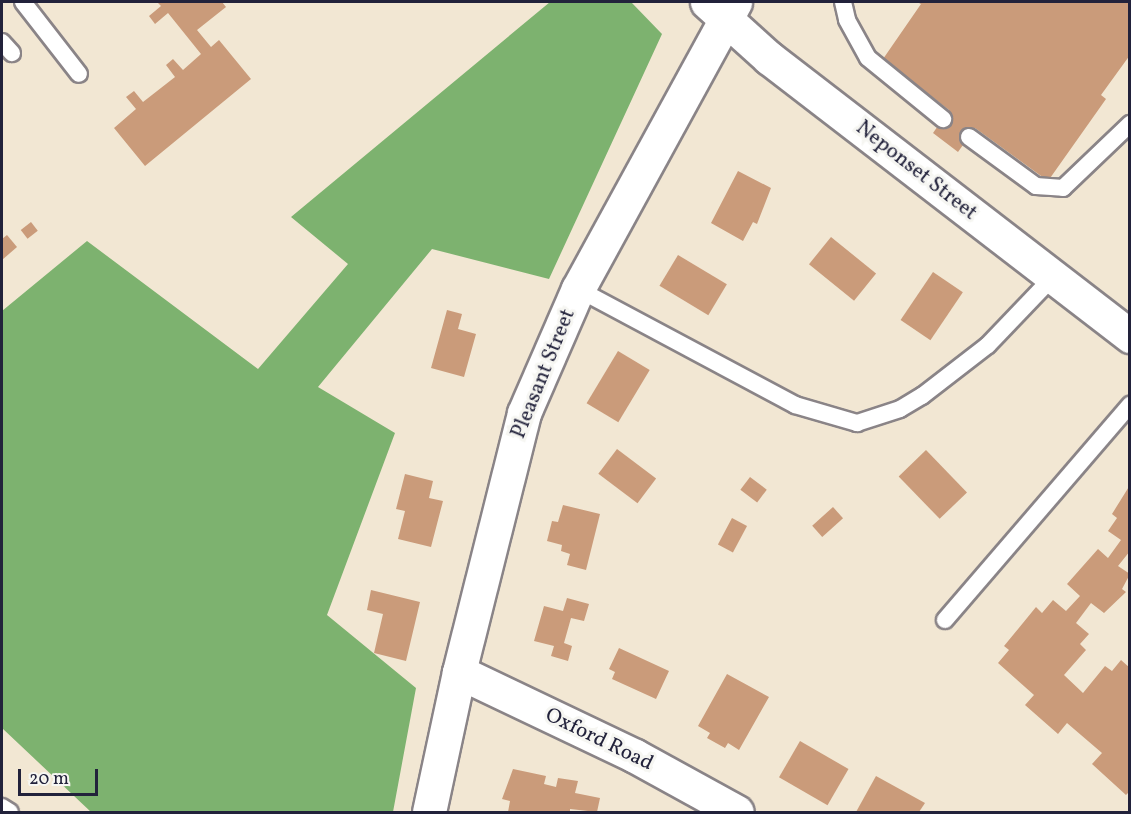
<!DOCTYPE html>
<html>
<head>
<meta charset="utf-8">
<style>
  body { margin:0 }
  #map { position:relative; width:1131px; height:814px; overflow:hidden; background:#f2e7d3; font-family:Vollkorn,serif }
  div>[style] { position:absolute }
  .forest>* { inset:0; background:#7db26f }
  .building>* { inset:0; background:#ca9b7a; transform-origin:0 0 }
  .roads { filter:drop-shadow(2px 0 #8a8487) drop-shadow(-2px 0 #8a8487) drop-shadow(0 2px #8a8487) drop-shadow(0 -2px #8a8487) }
  .lane>* { height:16px; margin:-8px; padding:0 8px; transform-origin:8px; border-radius:8px; background:#fff }
  .street>* { height:33px; margin:-16.5px; padding:0 16.5px; transform-origin:16.5px; border-radius:16.5px; background:#fff }
  .secondary>* { height:33px; margin:-16.5px; padding:0 16.5px; transform-origin:16.5px; border-radius:16.5px; background:#fff }
  span { translate:-50% -50%; white-space:nowrap; text-align:center; line-height:1.15; -webkit-text-stroke:6px #f6f6f2; paint-order:stroke }
  .street-label { font-size:21px; color:#22223b }
  .frame { position:absolute; inset:0; border:3px solid #22223b; pointer-events:none }
  .scale { position:absolute; left:18px; top:769px; width:80px; height:27px; box-sizing:border-box; border:3px solid #22223b; border-top:0; padding-left:8px; font-size:18px; line-height:21px; white-space:nowrap; color:#22223b; -webkit-text-stroke:4px #f6f6f2; paint-order:stroke }
</style>
</head>
<body>
<div id="map">
  <div class="forest">
    <i style="clip-path:polygon(550px 2px,631px 2px,662px 34px,549px 279px,432px 249px,318px 387px,395px 433px,327px 615px,416px 688px,393px 812px,91px 812px,2px 728px,2px 311px,87px 241px,258px 369px,348px 264px,291px 217px)"></i>
  </div>
  <div class="building">
    <i style="clip-path:polygon(157px 2px,222px 2px,226px 7px,197px 30px,211px 47px,219px 40px,251px 79px,145px 166px,114px 128px,136px 109px,126px 97px,134px 91px,143px 102px,175px 77px,166px 65px,173px 59px,183px 70px,201px 54px,168px 13px,155px 24px,149px 16px,161px 6px)"></i>
    <i style="clip-path:polygon(917px 2px,1130px 2px,1130px 55px,1101px 95px,1106px 99px,1048px 181px,975px 128px,958px 152px,933px 133px,949px 110px,883px 59px,921px 4px)"></i>
    <i style="clip-path:polygon(738px 171px,771px 188px,757px 224px,753px 222px,743px 241px,711px 223px)"></i>
    <i style="left:31px;top:222px;width:11px;height:13px;rotate:52deg"></i>
    <i style="clip-path:polygon(7px 235px,17px 247px,2px 260px,2px 239px)"></i>
    <i style="left:831px;top:237px;width:58px;height:35px;rotate:39deg"></i>
    <i style="left:678px;top:255px;width:57px;height:36px;rotate:31deg"></i>
    <i style="left:933px;top:272px;width:36px;height:58px;rotate:34deg"></i>
    <i style="clip-path:polygon(447px 310px,462px 314px,458px 329px,476px 334px,464px 377px,431px 368px)"></i>
    <i style="left:618px;top:351px;width:37px;height:61px;rotate:31deg"></i>
    <i style="left:617px;top:449px;width:49px;height:31px;rotate:37deg"></i>
    <i style="left:926px;top:450px;width:59px;height:38px;rotate:46deg"></i>
    <i style="clip-path:polygon(405px 474px,433px 481px,429px 498px,443px 501px,431px 547px,398px 539px,405px 511px,396px 509px)"></i>
    <i style="left:750px;top:477px;width:21px;height:16px;rotate:37deg"></i>
    <i style="clip-path:polygon(1130px 485px,1130px 551px,1118px 566px,1130px 574px,1122px 589px,1126px 592px,1104px 613px,1091px 603px,1076px 623px,1089px 634px,1080px 644px,1086px 650px,1064px 675px,1083px 693px,1105px 666px,1112px 671px,1121px 660px,1130px 668px,1130px 791px,1126px 795px,1092px 764px,1102px 753px,1067px 723px,1058px 734px,1025px 705px,1034px 695px,998px 663px,1009px 650px,1004px 646px,1036px 607px,1042px 613px,1053px 600px,1066px 611px,1080px 596px,1067px 584px,1098px 549px,1108px 558px,1121px 540px,1108px 531px,1117px 518px,1112px 514px)"></i>
    <i style="clip-path:polygon(563px 505px,600px 514px,586px 570px,567px 565px,570px 554px,561px 551px,562px 545px,547px 541px,552px 521px,558px 522px)"></i>
    <i style="left:833px;top:507px;width:15px;height:28px;rotate:48deg"></i>
    <i style="left:732px;top:518px;width:17px;height:30px;rotate:28deg"></i>
    <i style="clip-path:polygon(371px 590px,420px 602px,406px 661px,374px 653px,383px 614px,367px 610px)"></i>
    <i style="clip-path:polygon(567px 598px,589px 604px,584px 621px,571px 618px,564px 643px,572px 646px,568px 661px,551px 656px,554px 646px,534px 641px,544px 606px,563px 611px)"></i>
    <i style="clip-path:polygon(619px 648px,669px 671px,656px 699px,612px 679px,615px 672px,609px 669px)"></i>
    <i style="clip-path:polygon(727px 674px,769px 697px,739px 750px,728px 743px,725px 748px,707px 738px,710px 733px,698px 726px)"></i>
    <i style="left:800px;top:741px;width:56px;height:42px;rotate:30deg"></i>
    <i style="clip-path:polygon(513px 769px,546px 776px,544px 784px,556px 787px,558px 778px,578px 781px,575px 793px,600px 798px,597px 812px,570px 809px,570px 812px,508px 812px,510px 801px,502px 799px)"></i>
    <i style="clip-path:polygon(876px 776px,925px 803px,919px 812px,856px 812px)"></i>
  </div>
  <div class="roads">
    <div class="lane">
      <i style="left:23px;top:2px;width:91px;rotate:52.1deg"></i>
      <i style="left:843px;top:2px;width:18px;rotate:77deg"></i>
      <i style="left:847px;top:20px;width:43px;rotate:61.1deg"></i>
      <i style="left:868px;top:58px;width:97px;rotate:39.1deg"></i>
      <i style="left:2px;top:42px;width:15px;rotate:48deg"></i>
      <i style="left:969px;top:137px;width:83px;rotate:36.2deg"></i>
      <i style="left:1036px;top:186px;width:27px;rotate:4deg"></i>
      <i style="left:1063px;top:188px;width:93px;rotate:-43.7deg"></i>
      <i style="left:578px;top:289px;width:246px;rotate:28.1deg"></i>
      <i style="left:795px;top:405px;width:65px;rotate:16.2deg"></i>
      <i style="left:857px;top:423px;width:45px;rotate:-18deg"></i>
      <i style="left:900px;top:409px;width:26px;rotate:-31deg"></i>
      <i style="left:922px;top:396px;width:83px;rotate:-37.7deg"></i>
      <i style="left:988px;top:345px;width:94px;rotate:-46.3deg"></i>
      <i style="left:945px;top:620px;width:284px;rotate:-49.3deg"></i>
      <i style="left:2px;top:807px;width:9px;rotate:32deg"></i>
    </div>
    <div class="street">
      <i style="left:459px;top:672px;width:195px;rotate:25.5deg"></i>
      <i style="left:635px;top:756px;width:116px;rotate:28.8deg"></i>
    </div>
    <div class="secondary">
      <i style="left:707px;top:2px;width:84px;rotate:42.1deg"></i>
      <i style="left:769px;top:58px;width:456px;rotate:37.6deg"></i>
      <i style="left:429px;top:812px;width:143px;rotate:-77.9deg"></i>
      <i style="left:459px;top:672px;width:267px;rotate:-75.9deg"></i>
      <i style="left:524px;top:413px;width:135px;rotate:-66.5deg"></i>
      <i style="left:578px;top:289px;width:327px;rotate:-61.3deg"></i>
    </div>
  </div>
  <div class="street-label">
    <span style="left:916px;top:171px;rotate:38deg">Neponset Street</span>
    <span style="left:544px;top:374px;rotate:-68deg">Pleasant Street</span>
    <span style="left:599px;top:740px;rotate:26deg">Oxford Road</span>
  </div>
  <div class="frame"></div>
  <div class="scale">20 m</div>
</div>
</body>
</html>
